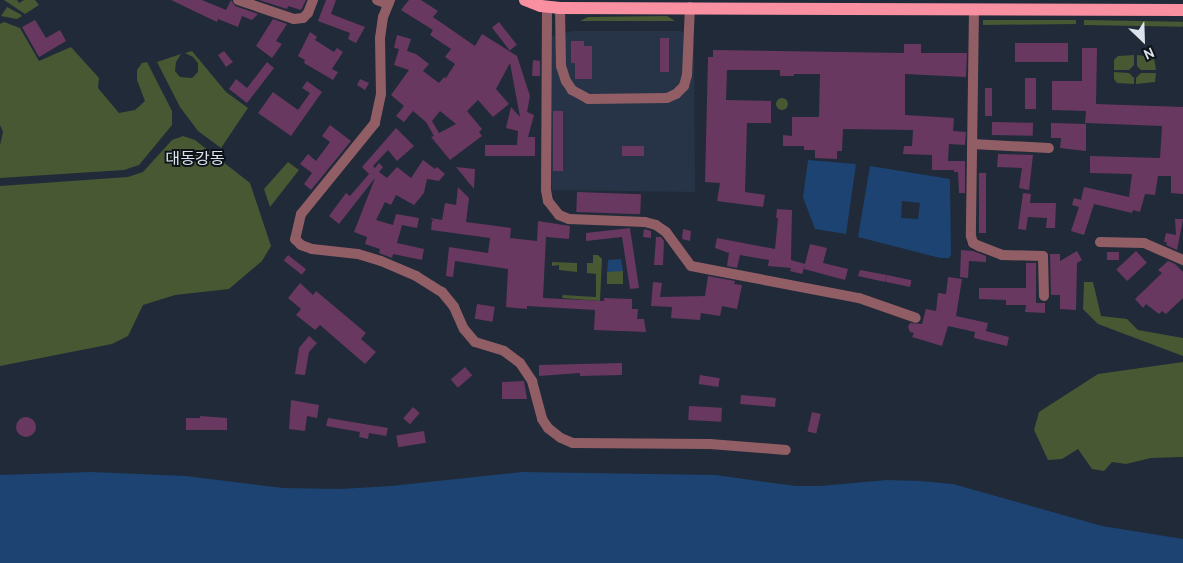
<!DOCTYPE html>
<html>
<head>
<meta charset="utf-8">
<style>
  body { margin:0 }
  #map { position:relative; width:1183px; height:563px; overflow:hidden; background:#202a38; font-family:Cabin,"Noto Sans KR",sans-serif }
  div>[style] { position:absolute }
  .built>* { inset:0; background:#273447 }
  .green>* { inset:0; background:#475832; transform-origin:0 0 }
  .round { border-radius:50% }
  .water>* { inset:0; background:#1c4371 }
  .building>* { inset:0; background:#683861; transform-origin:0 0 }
  .minor>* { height:10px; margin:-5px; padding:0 5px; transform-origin:5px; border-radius:5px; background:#915e65 }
  .major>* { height:12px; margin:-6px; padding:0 6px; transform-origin:6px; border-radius:6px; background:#f890a1 }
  span { translate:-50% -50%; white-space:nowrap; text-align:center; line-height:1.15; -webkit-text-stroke:4px #0e1219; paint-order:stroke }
  .quarter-label { font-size:16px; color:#dce3ec }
  .north { position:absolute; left:1118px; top:15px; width:50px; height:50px; -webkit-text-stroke:4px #0e1219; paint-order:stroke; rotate:156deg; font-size:14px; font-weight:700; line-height:20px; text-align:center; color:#dce3ec }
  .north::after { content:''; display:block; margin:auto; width:18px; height:22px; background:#dce3ec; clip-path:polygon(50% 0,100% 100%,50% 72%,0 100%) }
</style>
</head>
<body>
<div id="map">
  <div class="built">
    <i style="clip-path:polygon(572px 31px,681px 31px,694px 41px,695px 192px,552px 190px,551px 37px)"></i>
  </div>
  <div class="green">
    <i style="clip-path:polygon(4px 0,17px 0,19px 3px,24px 0,35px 0,39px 5px,25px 14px)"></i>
    <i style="clip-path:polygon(7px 7px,20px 14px,22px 16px,17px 19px,1px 16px)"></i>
    <i style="clip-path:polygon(667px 16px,675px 21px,580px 21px,588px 17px)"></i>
    <i style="clip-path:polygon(983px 20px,1076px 20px,1076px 24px,983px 25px)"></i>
    <i style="left:1084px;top:20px;width:99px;height:5px;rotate:1deg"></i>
    <i style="clip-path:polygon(4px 22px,20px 28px,39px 61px,71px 47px,99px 78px,98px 88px,119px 113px,135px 110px,145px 101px,137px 80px,137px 70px,142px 63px,147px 62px,172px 111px,172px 125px,139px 165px,124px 170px,0 178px,0 145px,3px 132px,0 125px,0 24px)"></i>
    <i style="clip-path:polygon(192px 51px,226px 92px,248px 108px,221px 148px,198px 131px,180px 107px,157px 62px,181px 54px,176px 62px,175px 71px,180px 77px,192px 78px,198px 72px,198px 63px,193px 57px,185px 53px)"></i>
    <i style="clip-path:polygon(1134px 55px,1134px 65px,1129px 70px,1114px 70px,1114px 60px,1118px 56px)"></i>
    <i style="clip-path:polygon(1137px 55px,1154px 57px,1156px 70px,1141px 70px,1137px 66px)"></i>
    <i style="clip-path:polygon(1114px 72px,1129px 73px,1134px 78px,1134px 84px,1117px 83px,1114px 79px)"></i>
    <i style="clip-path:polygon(1141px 73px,1156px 73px,1155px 82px,1136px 84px,1136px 78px)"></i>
    <i class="round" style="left:776px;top:98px;width:12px;height:12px"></i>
    <i style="clip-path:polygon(183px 136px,195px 140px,250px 183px,271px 246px,262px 261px,229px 289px,175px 295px,143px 305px,128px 336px,112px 344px,0 366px,0 186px,128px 177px,143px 172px,172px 140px)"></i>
    <i style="clip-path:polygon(288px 162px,299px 170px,270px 207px,264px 189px)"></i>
    <i style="clip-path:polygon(593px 255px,598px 255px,602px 259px,600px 301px,562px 298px,563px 295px,596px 297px,596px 274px,587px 273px,587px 263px,593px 263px)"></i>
    <i style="clip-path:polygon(552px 262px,577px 263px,577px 272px,559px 270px,559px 265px,552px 266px)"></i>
    <i style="left:623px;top:271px;width:13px;height:16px;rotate:90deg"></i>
    <i style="clip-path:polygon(1084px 282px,1093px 282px,1101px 316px,1127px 319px,1138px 330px,1183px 338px,1183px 356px,1098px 324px,1083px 309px)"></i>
    <i style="clip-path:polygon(1183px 362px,1183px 457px,1151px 458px,1126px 464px,1112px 462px,1104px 471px,1092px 469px,1078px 449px,1062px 459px,1048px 460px,1034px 430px,1039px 412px,1098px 374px)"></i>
  </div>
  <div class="water">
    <i style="clip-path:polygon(808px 160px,856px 164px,846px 234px,815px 229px,803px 197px)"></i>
    <i style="clip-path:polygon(evenodd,870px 166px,950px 179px,951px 255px,949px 258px,940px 258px,858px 237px,870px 166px,902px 201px,920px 203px,918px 219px,901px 218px,902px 201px)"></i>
    <i style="clip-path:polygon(621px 259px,623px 271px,607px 272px,608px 260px)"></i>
    <i style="clip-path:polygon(92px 472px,186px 476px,283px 488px,340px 489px,391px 486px,522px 472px,715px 475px,796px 486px,820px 486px,887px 480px,920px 481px,953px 484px,1102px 526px,1183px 539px,1183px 563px,0 563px,0 475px)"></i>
  </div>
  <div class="building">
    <i style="clip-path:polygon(171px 0,202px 0,226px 10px,231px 0,235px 6px,258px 14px,252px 20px,242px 16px,238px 27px,218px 19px,217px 22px)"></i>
    <i style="clip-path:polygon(259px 0,306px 0,301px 10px,288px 6px,287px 9px)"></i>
    <i style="clip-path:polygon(326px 0,336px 0,331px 14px,365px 27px,356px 43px,348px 39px,350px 33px,318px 21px)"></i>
    <i style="clip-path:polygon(evenodd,409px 0,421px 0,438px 11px,433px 17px,475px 46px,482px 34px,517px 56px,530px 96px,527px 112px,534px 115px,528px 137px,535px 137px,535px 156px,485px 156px,485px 145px,517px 145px,518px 131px,506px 128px,511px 107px,520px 117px,510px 63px,496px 89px,509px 104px,493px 117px,478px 100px,467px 111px,482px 129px,479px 132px,482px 136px,450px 160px,431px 137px,434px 136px,426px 122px,413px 111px,404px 122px,396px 116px,404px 106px,391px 95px,409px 70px,394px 65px,399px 49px,394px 48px,397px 35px,411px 39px,407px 51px,416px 54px,429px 64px,423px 71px,439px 83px,444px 77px,446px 78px,455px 64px,445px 57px,451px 49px,430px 35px,433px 30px,401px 10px,409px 0,440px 111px,456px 124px,439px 133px,432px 121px,440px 111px)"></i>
    <i style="clip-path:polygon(273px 19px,287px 24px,276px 41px,282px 44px,272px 58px,256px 46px)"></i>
    <i style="clip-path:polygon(35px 20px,46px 38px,60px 30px,66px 41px,39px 57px,22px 27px)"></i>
    <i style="left:499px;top:22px;width:29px;height:9px;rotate:52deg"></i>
    <i style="clip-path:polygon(310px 32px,317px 37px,315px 40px,334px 52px,337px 48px,343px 52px,332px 69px,338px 72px,333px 80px,304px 63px,305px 60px,298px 56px)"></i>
    <i style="left:660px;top:38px;width:9px;height:34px"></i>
    <i style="clip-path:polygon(571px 41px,584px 41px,584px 46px,592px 46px,592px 79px,575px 79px,575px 63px,571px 63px)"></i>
    <i style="left:1068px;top:43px;width:19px;height:53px;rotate:90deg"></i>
    <i style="clip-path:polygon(904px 44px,921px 44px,921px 53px,967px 53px,966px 77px,905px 74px,905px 115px,954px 118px,953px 131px,966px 132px,965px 145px,949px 144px,948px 161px,965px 161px,965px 193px,959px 193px,958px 172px,954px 172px,954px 170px,932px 170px,932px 155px,903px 154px,904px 146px,912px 146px,913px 130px,843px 129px,842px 151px,837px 151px,837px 159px,815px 158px,815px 150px,804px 150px,804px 146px,783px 146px,783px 135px,792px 136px,792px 117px,819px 117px,820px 74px,794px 74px,794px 76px,780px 76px,780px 70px,727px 70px,726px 100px,771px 101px,771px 123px,747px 123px,745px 192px,765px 195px,763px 207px,717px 201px,720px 183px,705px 182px,708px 57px,713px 57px,713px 50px,904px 53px)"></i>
    <i style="clip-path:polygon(1082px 48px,1097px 48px,1096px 104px,1183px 107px,1183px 194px,1171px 193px,1171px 176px,1158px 176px,1155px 195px,1145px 194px,1140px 212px,1133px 210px,1132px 213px,1094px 204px,1084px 235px,1071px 231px,1079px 207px,1072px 205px,1074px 198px,1081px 200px,1084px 187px,1129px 197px,1132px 174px,1090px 173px,1090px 156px,1160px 158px,1162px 126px,1085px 123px,1086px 111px,1052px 110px,1052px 81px,1082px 81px)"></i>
    <i style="clip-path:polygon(224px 51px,233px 62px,226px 67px,218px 55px)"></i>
    <i style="clip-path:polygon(533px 60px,540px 61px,540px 76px,532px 76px)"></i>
    <i style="clip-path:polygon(267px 62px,274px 68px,247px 103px,229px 89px,236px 79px,247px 88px)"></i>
    <i style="left:1025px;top:78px;width:11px;height:31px"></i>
    <i style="clip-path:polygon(360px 79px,369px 83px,365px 90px,357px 85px)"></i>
    <i style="clip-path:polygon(307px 81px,322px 92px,291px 136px,258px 113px,273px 92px,298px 110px,310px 93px,302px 88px)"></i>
    <i style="left:985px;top:88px;width:7px;height:28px"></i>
    <i style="left:553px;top:111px;width:10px;height:60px"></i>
    <i style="left:992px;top:122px;width:41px;height:13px;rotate:1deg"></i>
    <i style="clip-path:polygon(1051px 123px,1086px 124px,1086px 151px,1060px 148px,1061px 138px,1051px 138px)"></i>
    <i style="clip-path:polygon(330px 125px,351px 141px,311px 190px,304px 184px,312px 173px,300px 164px,308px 154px,316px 161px,330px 142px,322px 136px)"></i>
    <i style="clip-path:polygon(396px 128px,414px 146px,397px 161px,388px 150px,373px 166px,375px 168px,379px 163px,383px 167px,379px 172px,387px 178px,397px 167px,411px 178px,423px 160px,435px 169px,437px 167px,445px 174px,439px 181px,427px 179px,424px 193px,414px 205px,396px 195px,391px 205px,385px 202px,376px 220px,393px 225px,396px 214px,419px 218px,417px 228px,402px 225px,397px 243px,424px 249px,422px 260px,393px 254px,392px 258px,379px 253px,380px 249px,365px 244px,367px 237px,354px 232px,375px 178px,339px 224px,329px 216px,346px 193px,350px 196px,369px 174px,362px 167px)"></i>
    <i style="left:622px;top:146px;width:22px;height:10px"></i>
    <i style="clip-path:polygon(998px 154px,1033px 155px,1029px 190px,1019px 188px,1022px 168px,997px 167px)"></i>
    <i style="clip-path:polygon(456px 167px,475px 169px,474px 189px)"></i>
    <i style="left:979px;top:173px;width:7px;height:60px"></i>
    <i style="clip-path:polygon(458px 187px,469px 198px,466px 222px,511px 228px,510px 238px,537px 241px,538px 221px,570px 226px,569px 239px,546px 237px,543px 298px,604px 301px,604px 298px,632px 299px,632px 309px,638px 309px,637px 319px,644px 319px,646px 332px,594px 330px,595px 310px,527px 306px,527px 309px,506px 307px,508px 269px,455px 261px,453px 277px,446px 276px,449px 247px,488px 253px,490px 238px,431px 230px,432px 221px,434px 221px,430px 218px,442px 220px,445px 203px,456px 205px)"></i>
    <i style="left:577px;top:192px;width:64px;height:20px;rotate:2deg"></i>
    <i style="clip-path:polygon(1023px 193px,1031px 194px,1030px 203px,1056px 203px,1055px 228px,1046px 228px,1047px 218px,1028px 217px,1026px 230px,1018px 229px)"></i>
    <i style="clip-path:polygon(777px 209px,792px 210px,791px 260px,805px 264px,810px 244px,827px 248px,823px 263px,848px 269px,845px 280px,804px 269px,805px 265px,802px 274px,790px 271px,791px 268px,768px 266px,769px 260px,740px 255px,737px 268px,727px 266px,729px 253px,715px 248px,717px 238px,775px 249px,778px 218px,776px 218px)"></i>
    <i style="clip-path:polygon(1175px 219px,1183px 219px,1177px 250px,1166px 245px,1167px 242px,1164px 242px,1166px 233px,1176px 235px)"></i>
    <i style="clip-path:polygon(630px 228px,639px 288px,630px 289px,622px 237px,586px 241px,586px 233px)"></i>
    <i style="clip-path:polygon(644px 229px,651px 231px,651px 238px,643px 237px)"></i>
    <i style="clip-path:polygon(683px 229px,691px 231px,690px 241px,682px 239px)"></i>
    <i style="clip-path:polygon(656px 237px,661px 237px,664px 241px,663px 265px,654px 265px)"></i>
    <i style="clip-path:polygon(961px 250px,973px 251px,986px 256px,986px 262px,969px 261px,968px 278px,960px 277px)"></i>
    <i style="clip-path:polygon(1077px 251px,1082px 260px,1077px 263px,1076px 310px,1060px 309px,1060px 295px,1051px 295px,1050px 254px,1060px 254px,1060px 261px)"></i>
    <i style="left:1136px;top:251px;width:16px;height:27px;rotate:47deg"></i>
    <i style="left:1107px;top:252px;width:12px;height:8px"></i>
    <i style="left:288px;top:255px;width:23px;height:7px;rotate:38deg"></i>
    <i style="clip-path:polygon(1168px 261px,1175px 264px,1183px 272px,1183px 298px,1166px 314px,1162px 311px,1159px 314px,1146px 304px,1143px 308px,1135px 299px,1162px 273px,1158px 270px)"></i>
    <i style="clip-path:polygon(1026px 263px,1036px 263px,1036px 303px,1045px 303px,1045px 313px,1025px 312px,1026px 305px,1006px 305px,1006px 300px,979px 299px,979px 288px,1026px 288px)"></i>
    <i style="clip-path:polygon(860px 270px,887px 275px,885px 282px,858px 276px)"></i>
    <i style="left:887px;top:275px;width:25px;height:7px;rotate:12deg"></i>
    <i style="clip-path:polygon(708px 276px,735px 281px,734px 284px,742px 285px,737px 309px,722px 306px,720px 316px,701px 313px,700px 320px,671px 318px,672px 307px,651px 306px,653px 282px,662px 283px,660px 297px,705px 296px)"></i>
    <i style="clip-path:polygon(948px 277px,962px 279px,956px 316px,988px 323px,986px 331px,1009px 337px,1007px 346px,974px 338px,975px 332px,948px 326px,942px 346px,912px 337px,914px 333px,910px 332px,908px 327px,910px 323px,922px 324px,926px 309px,936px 311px,938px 293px,946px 294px)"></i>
    <i style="clip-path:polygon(300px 283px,313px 295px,316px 291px,366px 333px,361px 339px,376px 352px,365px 364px,320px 325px,315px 330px,296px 315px,301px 309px,288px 298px)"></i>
    <i style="left:477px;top:304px;width:18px;height:15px;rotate:9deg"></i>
    <i style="clip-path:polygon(309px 336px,317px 343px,309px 352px,305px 375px,295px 374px,299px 348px)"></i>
    <i style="clip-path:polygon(622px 363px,622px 375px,580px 376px,580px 373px,539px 376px,539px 365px)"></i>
    <i style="left:465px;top:367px;width:11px;height:19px;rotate:49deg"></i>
    <i style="left:700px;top:375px;width:20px;height:9px;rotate:9deg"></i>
    <i style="clip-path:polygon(524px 381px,527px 399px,502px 399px,502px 382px)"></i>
    <i style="left:741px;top:395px;width:35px;height:9px;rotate:5deg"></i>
    <i style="clip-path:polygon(291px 400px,319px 405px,317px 418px,307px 416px,305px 431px,289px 429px)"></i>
    <i style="left:689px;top:406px;width:33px;height:14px;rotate:3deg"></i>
    <i style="left:413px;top:407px;width:9px;height:15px;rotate:41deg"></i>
    <i style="left:812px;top:412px;width:9px;height:20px;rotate:13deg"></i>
    <i style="clip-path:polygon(200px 416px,227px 418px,227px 430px,186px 430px,186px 418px,200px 418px)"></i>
    <i class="round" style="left:16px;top:417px;width:20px;height:20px"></i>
    <i style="clip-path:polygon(328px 418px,388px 428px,386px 436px,369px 433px,368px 439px,359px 437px,360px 432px,326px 426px)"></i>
    <i style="left:424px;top:431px;width:12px;height:28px;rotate:81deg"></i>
  </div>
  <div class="minor">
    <i style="left:238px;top:0;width:59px;rotate:18.7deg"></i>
    <i style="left:294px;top:19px;width:9px;rotate:-6deg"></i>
    <i style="left:303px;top:18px;width:7px;rotate:-45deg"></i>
    <i style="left:308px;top:13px;width:14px;rotate:-69deg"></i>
    <i style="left:377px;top:0;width:12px;rotate:20deg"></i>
    <i style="left:390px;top:0;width:18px;rotate:112deg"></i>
    <i style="left:383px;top:17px;width:21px;rotate:98deg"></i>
    <i style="left:380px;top:38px;width:56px;rotate:89deg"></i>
    <i style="left:381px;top:94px;width:30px;rotate:102deg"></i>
    <i style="left:375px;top:123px;width:117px;rotate:129.1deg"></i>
    <i style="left:301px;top:214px;width:26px;rotate:103deg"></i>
    <i style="left:295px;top:239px;width:8px;rotate:45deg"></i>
    <i style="left:301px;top:245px;width:12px;rotate:20deg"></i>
    <i style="left:312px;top:249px;width:46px;rotate:6.2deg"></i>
    <i style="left:358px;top:254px;width:24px;rotate:17deg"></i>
    <i style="left:381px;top:261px;width:38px;rotate:23deg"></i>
    <i style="left:416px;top:276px;width:31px;rotate:32deg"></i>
    <i style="left:442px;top:292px;width:19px;rotate:51deg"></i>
    <i style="left:454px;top:307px;width:24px;rotate:66deg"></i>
    <i style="left:464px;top:329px;width:17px;rotate:50deg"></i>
    <i style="left:475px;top:342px;width:30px;rotate:17deg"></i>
    <i style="left:504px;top:351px;width:20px;rotate:37deg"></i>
    <i style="left:520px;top:363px;width:22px;rotate:56deg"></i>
    <i style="left:532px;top:381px;width:39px;rotate:75deg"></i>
    <i style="left:542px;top:419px;width:11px;rotate:56deg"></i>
    <i style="left:548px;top:428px;width:16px;rotate:38deg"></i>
    <i style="left:561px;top:438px;width:13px;rotate:23deg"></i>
    <i style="left:573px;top:443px;width:137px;rotate:0.4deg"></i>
    <i style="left:710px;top:444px;width:76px;rotate:4.5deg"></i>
    <i style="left:547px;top:7px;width:183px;rotate:90.3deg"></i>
    <i style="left:546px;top:190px;width:11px;rotate:80deg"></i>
    <i style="left:548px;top:201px;width:18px;rotate:52deg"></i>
    <i style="left:559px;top:215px;width:11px;rotate:22deg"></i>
    <i style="left:569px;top:219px;width:76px;rotate:2.3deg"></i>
    <i style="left:645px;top:222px;width:11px;rotate:15deg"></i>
    <i style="left:656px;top:225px;width:12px;rotate:35deg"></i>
    <i style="left:666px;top:232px;width:42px;rotate:53.7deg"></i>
    <i style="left:691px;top:266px;width:171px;rotate:10.8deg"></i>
    <i style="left:859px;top:298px;width:60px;rotate:19.3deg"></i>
    <i style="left:560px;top:8px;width:58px;rotate:89deg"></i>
    <i style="left:561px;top:66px;width:16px;rotate:72deg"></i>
    <i style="left:566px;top:81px;width:11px;rotate:56deg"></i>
    <i style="left:572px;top:90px;width:18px;rotate:29deg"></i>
    <i style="left:588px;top:99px;width:79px;rotate:-0.7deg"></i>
    <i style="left:667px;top:98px;width:10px;rotate:-24deg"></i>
    <i style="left:676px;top:94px;width:11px;rotate:-45deg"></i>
    <i style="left:684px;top:86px;width:11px;rotate:-75deg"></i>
    <i style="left:687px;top:75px;width:68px;rotate:-87.5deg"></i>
    <i style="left:974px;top:9px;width:227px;rotate:90.8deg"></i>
    <i style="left:971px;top:236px;width:7px;rotate:74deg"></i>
    <i style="left:973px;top:243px;width:7px;rotate:27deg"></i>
    <i style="left:979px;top:246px;width:25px;rotate:21deg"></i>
    <i style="left:1002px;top:255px;width:41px;rotate:1.4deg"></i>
    <i style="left:1043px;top:256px;width:40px;rotate:88.6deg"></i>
    <i style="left:972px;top:144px;width:77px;rotate:3deg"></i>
    <i style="left:1100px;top:242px;width:44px;rotate:1.3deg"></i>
    <i style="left:1144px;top:243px;width:43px;rotate:23.6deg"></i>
  </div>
  <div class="major">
    <i style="left:525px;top:0;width:17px;rotate:21deg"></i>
    <i style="left:541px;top:6px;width:19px;rotate:6deg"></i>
    <i style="left:560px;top:8px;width:623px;rotate:0.18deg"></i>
  </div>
  <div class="quarter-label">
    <span style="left:195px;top:159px">대동강동</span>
  </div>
  <div class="north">N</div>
</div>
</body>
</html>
